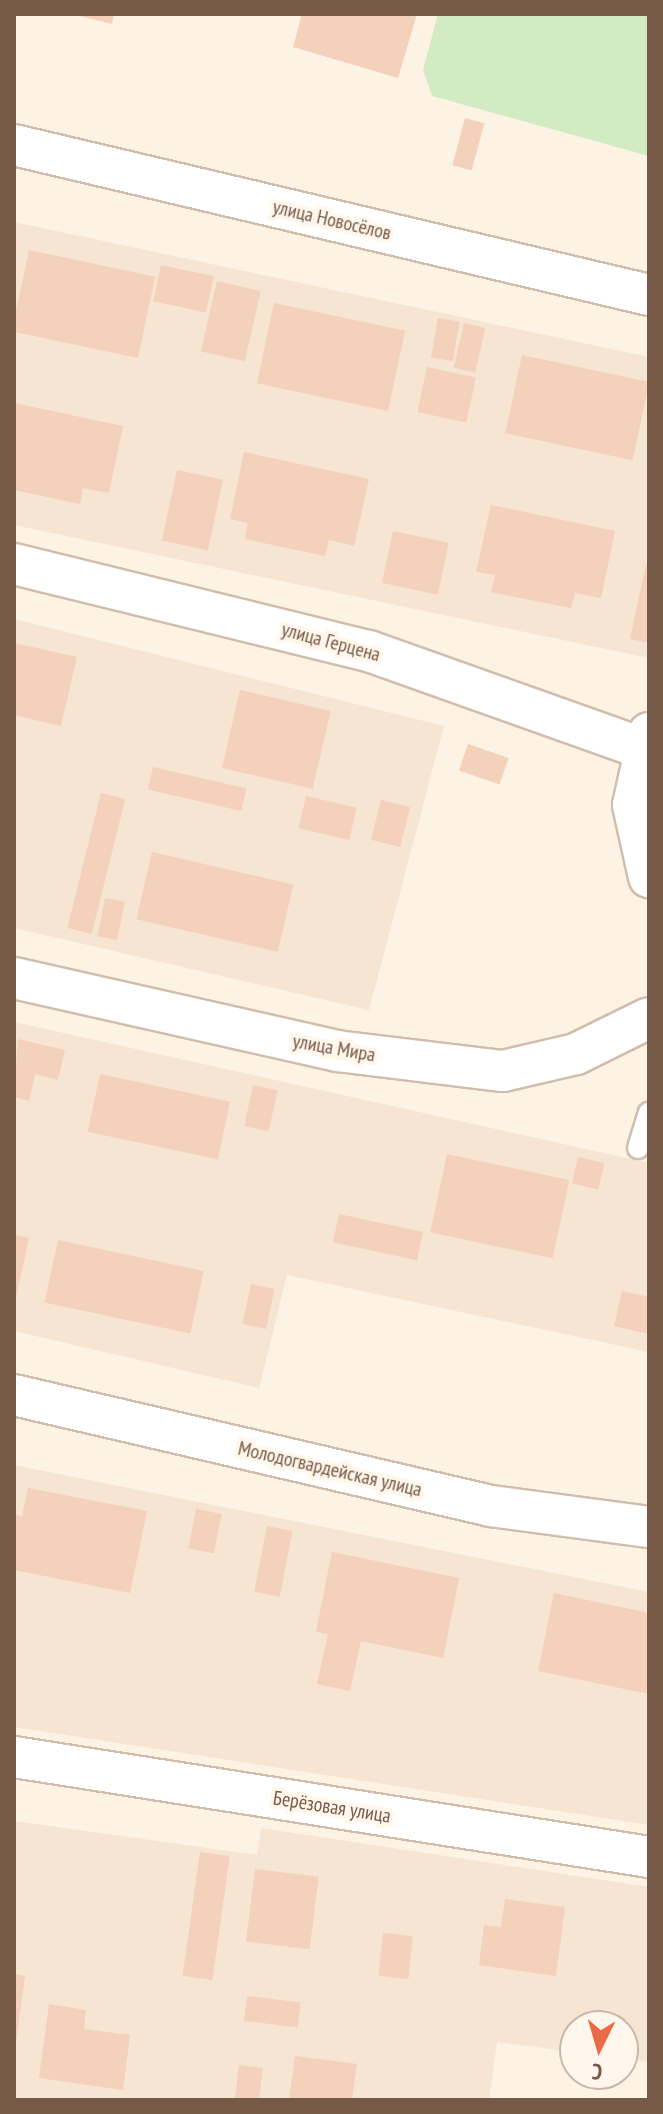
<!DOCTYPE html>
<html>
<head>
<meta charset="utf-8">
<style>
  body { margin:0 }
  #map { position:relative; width:663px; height:2114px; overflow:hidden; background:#fdf3e4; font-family:"PT Sans Narrow",sans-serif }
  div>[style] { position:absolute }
  .residential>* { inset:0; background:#f5e5d2 }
  .green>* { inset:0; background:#d3ebc2 }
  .building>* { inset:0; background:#f3d1ba; transform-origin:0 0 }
  .roads { filter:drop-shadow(2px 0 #d1bdac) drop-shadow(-2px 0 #d1bdac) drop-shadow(0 2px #d1bdac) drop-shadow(0 -2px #d1bdac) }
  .lane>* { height:20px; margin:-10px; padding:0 10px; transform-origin:10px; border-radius:10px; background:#fff }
  .street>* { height:40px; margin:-20px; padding:0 20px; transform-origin:20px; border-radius:20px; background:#fff }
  span { translate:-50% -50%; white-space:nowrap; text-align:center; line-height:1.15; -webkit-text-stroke:8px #fff7eb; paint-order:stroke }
  .street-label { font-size:20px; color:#775948 }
  .frame { position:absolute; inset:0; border:16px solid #775948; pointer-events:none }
  .north { position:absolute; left:559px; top:2010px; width:80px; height:80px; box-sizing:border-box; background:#fff7eb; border:2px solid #c9b8aa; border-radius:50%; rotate:185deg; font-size:22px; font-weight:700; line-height:32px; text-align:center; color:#775948 }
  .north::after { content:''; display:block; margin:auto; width:28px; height:36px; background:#eb6a45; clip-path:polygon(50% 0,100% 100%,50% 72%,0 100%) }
</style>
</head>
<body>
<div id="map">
  <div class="residential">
    <i style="clip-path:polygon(14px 222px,649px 357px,649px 658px,14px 525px)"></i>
    <i style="clip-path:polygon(14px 619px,444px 726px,369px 1010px,14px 928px)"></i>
    <i style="clip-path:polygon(14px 1022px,649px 1163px,649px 1352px,287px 1275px,259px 1388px,14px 1331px)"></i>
    <i style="clip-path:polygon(14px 1465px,649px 1592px,649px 1825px,14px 1727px)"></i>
    <i style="clip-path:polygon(14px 1821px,257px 1855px,261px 1828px,649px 1887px,649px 2062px,623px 2059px,623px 2026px,575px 2026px,575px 2052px,497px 2042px,489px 2100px,14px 2100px)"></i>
  </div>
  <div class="green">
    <i style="clip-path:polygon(438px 14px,649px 14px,649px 156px,432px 96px,423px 70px)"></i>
  </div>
  <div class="building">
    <i style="clip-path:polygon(72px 14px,114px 14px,112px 24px)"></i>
    <i style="clip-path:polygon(302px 14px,417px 14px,398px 78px,293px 47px)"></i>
    <i style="left:465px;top:118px;width:20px;height:49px;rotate:15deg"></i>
    <i style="left:29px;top:250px;width:129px;height:83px;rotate:12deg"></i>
    <i style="left:161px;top:265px;width:54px;height:37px;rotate:12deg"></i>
    <i style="left:217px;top:281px;width:45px;height:72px;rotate:13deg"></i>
    <i style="left:274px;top:303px;width:134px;height:82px;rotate:12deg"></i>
    <i style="left:438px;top:318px;width:22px;height:40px;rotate:10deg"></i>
    <i style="left:464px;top:323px;width:22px;height:46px;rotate:13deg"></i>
    <i style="left:522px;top:355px;width:130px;height:80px;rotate:12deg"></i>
    <i style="left:427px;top:367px;width:50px;height:46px;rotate:12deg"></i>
    <i style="clip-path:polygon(14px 403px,123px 426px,109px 493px,83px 488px,80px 504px,14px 490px)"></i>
    <i style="clip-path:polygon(244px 452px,369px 479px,354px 546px,329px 540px,325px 556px,245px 539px,248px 523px,230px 519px)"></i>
    <i style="left:177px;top:470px;width:47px;height:72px;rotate:12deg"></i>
    <i style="clip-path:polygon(491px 505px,615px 531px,601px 598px,575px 593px,571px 608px,491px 592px,495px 575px,476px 572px)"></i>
    <i style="left:393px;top:531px;width:57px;height:53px;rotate:12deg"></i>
    <i style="clip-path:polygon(646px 564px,649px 565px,649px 643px,630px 639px)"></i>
    <i style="clip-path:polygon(14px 643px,77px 657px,61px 726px,14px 715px)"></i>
    <i style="left:240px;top:690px;width:93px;height:80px;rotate:13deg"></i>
    <i style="left:468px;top:744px;width:43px;height:28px;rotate:19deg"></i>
    <i style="left:153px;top:767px;width:96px;height:23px;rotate:13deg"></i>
    <i style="left:101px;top:793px;width:25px;height:139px;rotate:14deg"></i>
    <i style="left:306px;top:796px;width:52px;height:33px;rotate:13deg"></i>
    <i style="left:381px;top:800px;width:30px;height:41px;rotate:14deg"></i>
    <i style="left:152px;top:852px;width:145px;height:69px;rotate:13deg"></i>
    <i style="left:105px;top:898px;width:20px;height:39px;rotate:11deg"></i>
    <i style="clip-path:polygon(18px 1039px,65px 1050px,58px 1080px,35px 1074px,29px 1101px,14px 1097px)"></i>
    <i style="left:100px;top:1074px;width:133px;height:59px;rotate:12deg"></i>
    <i style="left:253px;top:1085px;width:25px;height:42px;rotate:12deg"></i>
    <i style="left:447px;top:1154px;width:125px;height:80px;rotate:12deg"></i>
    <i style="left:578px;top:1157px;width:27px;height:27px;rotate:13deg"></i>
    <i style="left:339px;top:1214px;width:86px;height:29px;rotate:12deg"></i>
    <i style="clip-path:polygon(14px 1235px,29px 1238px,15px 1302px,14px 1301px)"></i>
    <i style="left:58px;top:1240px;width:149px;height:64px;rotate:12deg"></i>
    <i style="left:251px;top:1284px;width:24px;height:41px;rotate:12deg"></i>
    <i style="clip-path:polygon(622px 1291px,649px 1297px,649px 1334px,614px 1326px)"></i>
    <i style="clip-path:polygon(28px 1488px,147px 1511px,130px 1593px,14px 1570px,14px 1514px,22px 1516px)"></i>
    <i style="left:196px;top:1509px;width:26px;height:40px;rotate:11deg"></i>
    <i style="left:267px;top:1526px;width:26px;height:67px;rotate:11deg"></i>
    <i style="clip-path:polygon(332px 1552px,459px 1578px,443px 1658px,361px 1641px,350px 1691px,317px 1684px,328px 1634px,316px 1632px)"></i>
    <i style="clip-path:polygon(554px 1593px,649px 1613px,649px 1694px,538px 1671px)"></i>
    <i style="left:200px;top:1852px;width:30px;height:125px;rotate:8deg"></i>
    <i style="left:255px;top:1869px;width:64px;height:73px;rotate:7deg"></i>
    <i style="clip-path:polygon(505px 1899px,565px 1907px,556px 1976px,479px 1965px,484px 1925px,501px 1927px)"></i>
    <i style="left:383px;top:1933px;width:30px;height:43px;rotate:6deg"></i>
    <i style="clip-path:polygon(14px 1974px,25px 1976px,16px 2042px,14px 2042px)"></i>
    <i style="left:247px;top:1996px;width:54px;height:25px;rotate:7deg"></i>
    <i style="clip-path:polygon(49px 2004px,86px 2010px,84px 2029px,130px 2035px,123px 2090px,39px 2078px)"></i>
    <i style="clip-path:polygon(295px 2056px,357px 2064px,352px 2100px,289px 2100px)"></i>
    <i style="left:239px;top:2065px;width:24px;height:35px;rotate:7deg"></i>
  </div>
  <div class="roads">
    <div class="lane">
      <i style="left:638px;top:1148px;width:37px;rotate:-73deg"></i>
    </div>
    <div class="street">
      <i style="left:14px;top:145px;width:652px;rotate:13.29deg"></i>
      <i style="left:14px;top:564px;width:366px;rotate:13.8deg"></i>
      <i style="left:369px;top:651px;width:289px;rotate:19.6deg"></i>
      <i style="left:649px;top:733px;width:74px;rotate:102.5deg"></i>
      <i style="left:633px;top:805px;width:74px;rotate:77.5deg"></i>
      <i style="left:14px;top:978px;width:331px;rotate:12.7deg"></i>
      <i style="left:337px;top:1051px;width:167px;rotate:6.9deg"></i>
      <i style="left:503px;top:1071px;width:75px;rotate:-13.1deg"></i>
      <i style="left:576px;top:1054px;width:81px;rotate:-26.3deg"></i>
      <i style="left:14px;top:1395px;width:490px;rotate:13.1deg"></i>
      <i style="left:491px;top:1506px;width:159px;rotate:7.6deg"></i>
      <i style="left:14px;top:1757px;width:643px;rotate:8.95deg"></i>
    </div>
  </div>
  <div class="street-label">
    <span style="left:332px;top:220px;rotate:13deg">улица Новосёлов</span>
    <span style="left:331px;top:642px;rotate:15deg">улица Герцена</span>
    <span style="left:334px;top:1048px;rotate:10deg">улица Мира</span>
    <span style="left:330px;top:1469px;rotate:13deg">Молодогвардейская улица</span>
    <span style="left:332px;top:1807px;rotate:9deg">Берёзовая улица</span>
  </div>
  <div class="frame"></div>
  <div class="north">С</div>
</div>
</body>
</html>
